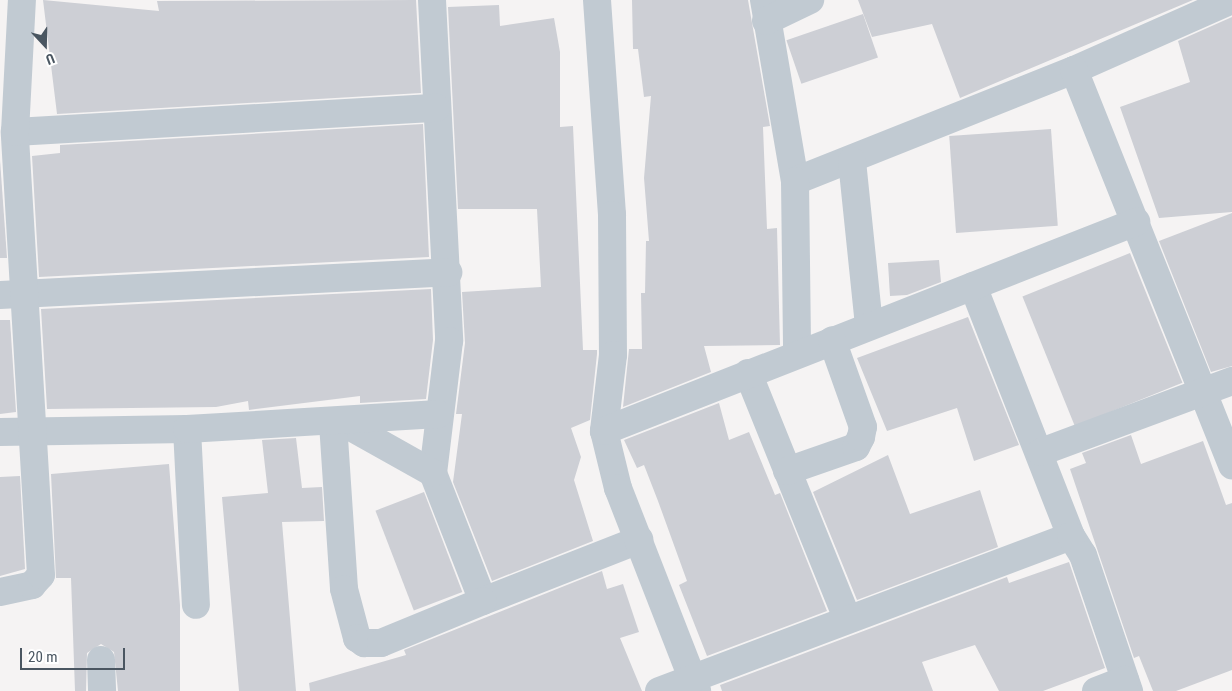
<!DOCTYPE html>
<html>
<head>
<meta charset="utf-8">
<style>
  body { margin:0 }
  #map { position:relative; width:1232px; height:691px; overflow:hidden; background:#f5f3f3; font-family:"Roboto Condensed",sans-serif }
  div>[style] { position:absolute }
  .building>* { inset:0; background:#cdcfd5; transform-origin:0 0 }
  .minor>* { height:28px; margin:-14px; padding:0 14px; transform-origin:14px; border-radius:14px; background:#c1cad2 }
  span { translate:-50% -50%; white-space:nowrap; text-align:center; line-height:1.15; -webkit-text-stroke:4.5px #fff; paint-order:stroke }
  .north { position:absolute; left:20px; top:20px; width:50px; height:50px; -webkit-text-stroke:4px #fff; paint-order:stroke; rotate:159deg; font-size:14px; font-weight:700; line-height:20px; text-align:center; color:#4a5661 }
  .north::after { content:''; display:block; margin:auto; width:18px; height:22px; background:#4a5661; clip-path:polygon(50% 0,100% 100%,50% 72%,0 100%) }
  .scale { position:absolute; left:20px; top:648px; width:105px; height:22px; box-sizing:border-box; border:2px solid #4a5661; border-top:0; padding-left:6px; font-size:15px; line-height:18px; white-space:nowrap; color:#4a5661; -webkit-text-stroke:4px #fff; paint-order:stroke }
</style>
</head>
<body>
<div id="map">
  <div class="building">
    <i style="clip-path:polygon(43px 0,159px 11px,157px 1px,416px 0,421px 93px,57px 114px)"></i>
    <i style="clip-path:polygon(632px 0,748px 0,770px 126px,763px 127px,767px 229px,777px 228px,780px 345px,704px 346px,711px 372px,623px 407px,629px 349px,642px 349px,641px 293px,645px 293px,646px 241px,649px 241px,644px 178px,651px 96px,644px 97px,638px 49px,633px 49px)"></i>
    <i style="clip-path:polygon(858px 0,1193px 0,960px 98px,932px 24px,872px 37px)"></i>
    <i style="clip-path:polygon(499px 5px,500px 26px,554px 18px,560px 52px,560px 127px,573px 126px,583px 350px,597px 350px,597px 354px,590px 420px,571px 428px,581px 457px,574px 480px,593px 541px,492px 581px,453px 482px,462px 414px,456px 414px,465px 343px,462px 292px,541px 287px,537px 209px,458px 209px,448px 7px)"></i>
    <i style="left:863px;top:14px;width:46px;height:81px;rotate:71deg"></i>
    <i style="clip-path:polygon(1232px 17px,1232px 212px,1159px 218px,1120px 107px,1190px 82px,1178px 41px)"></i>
    <i style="clip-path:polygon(423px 124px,429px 257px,39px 277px,32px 156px,60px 153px,60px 145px)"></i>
    <i style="left:1051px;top:129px;width:97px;height:102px;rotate:86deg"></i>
    <i style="clip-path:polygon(0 160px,7px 258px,0 258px)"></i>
    <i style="clip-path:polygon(1232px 213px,1232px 366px,1211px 372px,1159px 241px)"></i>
    <i style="left:1130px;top:253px;width:140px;height:116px;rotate:68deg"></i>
    <i style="clip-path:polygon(939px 260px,941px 282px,907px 295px,890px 296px,888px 263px)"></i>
    <i style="clip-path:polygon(431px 289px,433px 340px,426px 399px,360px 403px,360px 396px,249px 410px,248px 401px,216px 407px,47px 409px,41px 309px)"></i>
    <i style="clip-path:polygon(968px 317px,1019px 445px,974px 461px,957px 408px,887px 431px,857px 358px)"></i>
    <i style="clip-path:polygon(0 320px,10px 320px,16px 412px,0 414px)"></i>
    <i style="clip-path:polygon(719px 403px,729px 440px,749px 432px,775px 495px,780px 493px,827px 611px,707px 656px,679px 585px,687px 581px,658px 501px,644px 465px,637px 468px,624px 440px)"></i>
    <i style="clip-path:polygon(1131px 435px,1141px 464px,1203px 441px,1226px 505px,1232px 503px,1232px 670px,1176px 691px,1153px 691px,1139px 656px,1134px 658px,1070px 469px,1086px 463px,1082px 453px)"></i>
    <i style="clip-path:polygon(296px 438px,302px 488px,322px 487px,324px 521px,282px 522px,296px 691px,239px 691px,222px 497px,268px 493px,262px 440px)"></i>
    <i style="clip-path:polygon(888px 455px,910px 514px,980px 490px,998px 547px,857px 600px,813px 492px)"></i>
    <i style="clip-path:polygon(169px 464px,180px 605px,180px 691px,118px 691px,114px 652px,101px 644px,87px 653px,86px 691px,75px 691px,71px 578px,56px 578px,51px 474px)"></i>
    <i style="clip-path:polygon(20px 476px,25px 569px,0 576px,0 477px)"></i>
    <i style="left:424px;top:492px;width:107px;height:52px;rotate:69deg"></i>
    <i style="clip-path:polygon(1069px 562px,1105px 668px,1043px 691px,999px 691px,975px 645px,922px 662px,933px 691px,722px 691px,720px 685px,1007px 577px,1009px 583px)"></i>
    <i style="clip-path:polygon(602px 571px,607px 589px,623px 584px,639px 632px,620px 638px,642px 691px,310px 691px,309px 683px,406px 655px,404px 650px)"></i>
  </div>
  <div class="minor">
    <i style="left:432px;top:0;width:341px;rotate:87.1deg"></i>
    <i style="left:449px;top:341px;width:133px;rotate:96.9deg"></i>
    <i style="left:433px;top:473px;width:137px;rotate:68.7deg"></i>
    <i style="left:483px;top:601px;width:168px;rotate:-21.4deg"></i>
    <i style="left:597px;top:0;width:216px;rotate:86deg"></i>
    <i style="left:612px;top:215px;width:140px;rotate:89.6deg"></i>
    <i style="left:613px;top:355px;width:77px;rotate:96.8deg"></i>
    <i style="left:604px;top:431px;width:59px;rotate:76.2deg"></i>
    <i style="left:618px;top:488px;width:218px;rotate:68.7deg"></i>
    <i style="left:764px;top:0;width:184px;rotate:80.3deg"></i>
    <i style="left:795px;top:181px;width:300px;rotate:-21.7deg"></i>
    <i style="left:1074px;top:70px;width:173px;rotate:-23.9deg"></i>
    <i style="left:766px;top:21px;width:49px;rotate:-25.5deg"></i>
    <i style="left:1074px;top:70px;width:426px;rotate:68.2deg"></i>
    <i style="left:15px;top:132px;width:422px;rotate:-3.3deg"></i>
    <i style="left:852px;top:161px;width:166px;rotate:84.1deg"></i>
    <i style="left:795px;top:181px;width:173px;rotate:89.3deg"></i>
    <i style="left:973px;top:286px;width:269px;rotate:68.6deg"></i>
    <i style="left:0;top:295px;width:449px;rotate:-2.9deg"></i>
    <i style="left:748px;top:373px;width:264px;rotate:68deg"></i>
    <i style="left:342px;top:422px;width:104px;rotate:29.3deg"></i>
    <i style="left:333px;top:423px;width:166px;rotate:86.2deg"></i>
    <i style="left:344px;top:589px;width:51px;rotate:75.1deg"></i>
    <i style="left:357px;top:638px;width:9px;rotate:36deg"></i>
    <i style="left:364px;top:643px;width:17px"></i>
    <i style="left:381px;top:643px;width:110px;rotate:-22.4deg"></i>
    <i style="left:187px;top:429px;width:176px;rotate:87.1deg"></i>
    <i style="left:604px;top:431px;width:572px;rotate:-21.45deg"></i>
    <i style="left:0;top:432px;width:187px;rotate:-0.9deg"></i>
    <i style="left:187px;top:429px;width:252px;rotate:-3.4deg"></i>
    <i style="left:1041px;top:452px;width:204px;rotate:-20.4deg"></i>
    <i style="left:787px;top:471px;width:73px;rotate:-19.2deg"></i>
    <i style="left:856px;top:447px;width:11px;rotate:-63deg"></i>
    <i style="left:861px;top:437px;width:10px;rotate:-79deg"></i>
    <i style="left:863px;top:427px;width:92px;rotate:-109.6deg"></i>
    <i style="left:0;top:592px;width:33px;rotate:-12deg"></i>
    <i style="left:32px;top:585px;width:13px;rotate:-48deg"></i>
    <i style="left:41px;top:575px;width:444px;rotate:-93.4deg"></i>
    <i style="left:15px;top:132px;width:132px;rotate:-87deg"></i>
    <i style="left:101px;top:660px;width:31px;rotate:88deg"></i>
    <i style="left:659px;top:691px;width:440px;rotate:-20.6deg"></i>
    <i style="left:1071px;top:536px;width:22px;rotate:58deg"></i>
    <i style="left:1083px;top:555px;width:144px;rotate:71.3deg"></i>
    <i style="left:1096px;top:691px;width:31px;rotate:-21deg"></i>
  </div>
  <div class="north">U</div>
  <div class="scale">20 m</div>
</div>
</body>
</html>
